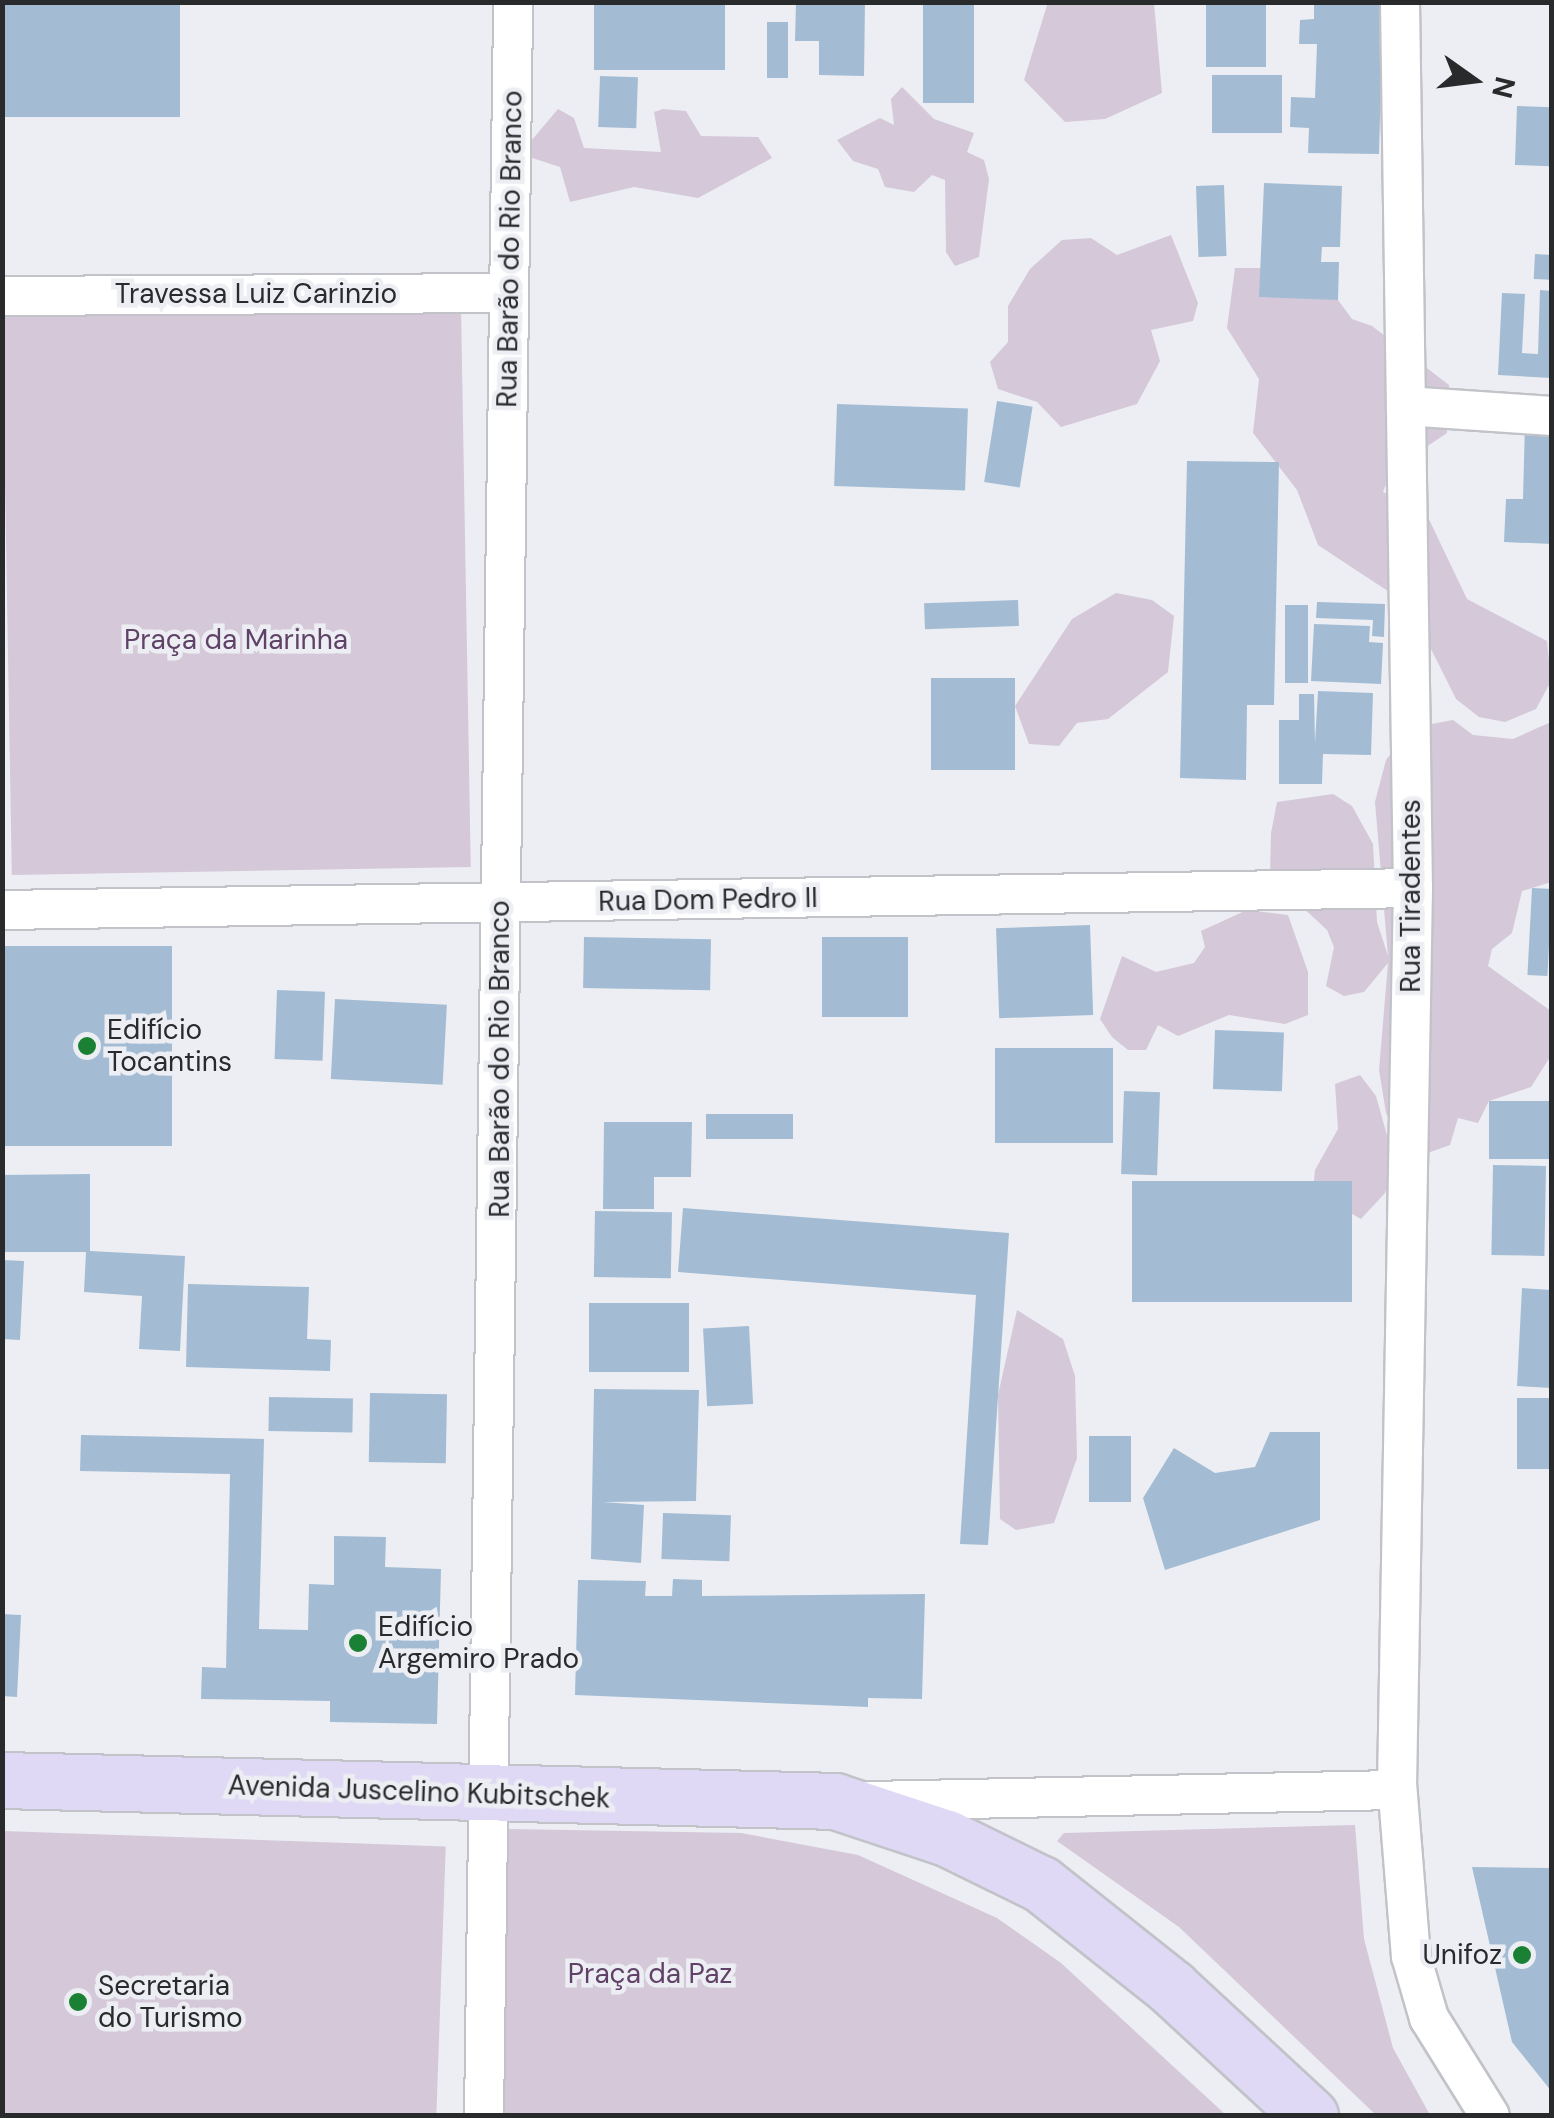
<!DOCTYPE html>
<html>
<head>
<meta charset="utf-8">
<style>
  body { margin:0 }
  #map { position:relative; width:1554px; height:2118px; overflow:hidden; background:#eceef3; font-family:"DM Sans",sans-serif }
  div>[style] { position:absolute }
  .green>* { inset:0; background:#d5c8d9; transform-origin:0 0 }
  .building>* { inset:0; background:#a3bcd3; transform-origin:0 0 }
  .roads { filter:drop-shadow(2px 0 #c1c3c8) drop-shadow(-2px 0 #c1c3c8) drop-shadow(0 2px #c1c3c8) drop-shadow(0 -2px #c1c3c8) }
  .street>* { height:38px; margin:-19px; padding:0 19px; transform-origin:19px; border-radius:19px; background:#fff }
  .primary>* { height:55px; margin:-27.5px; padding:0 27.5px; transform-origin:27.5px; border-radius:27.5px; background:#dfd9f5 }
  .dots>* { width:28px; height:28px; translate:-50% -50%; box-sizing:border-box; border:5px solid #eceef3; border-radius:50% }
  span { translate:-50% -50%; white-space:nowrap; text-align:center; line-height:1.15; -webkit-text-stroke:9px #eceef3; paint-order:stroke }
  .street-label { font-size:28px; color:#292a2c }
  .park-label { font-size:28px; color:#604167 }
  .poi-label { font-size:28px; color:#292a2c }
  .left { translate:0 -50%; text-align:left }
  .right { translate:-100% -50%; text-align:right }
  .frame { position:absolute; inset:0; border:5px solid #292a2c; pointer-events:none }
  .north { position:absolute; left:1424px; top:30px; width:100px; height:100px; -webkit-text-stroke:8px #eceef3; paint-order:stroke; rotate:104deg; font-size:28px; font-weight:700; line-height:40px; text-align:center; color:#292a2c }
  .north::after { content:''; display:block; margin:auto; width:35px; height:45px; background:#292a2c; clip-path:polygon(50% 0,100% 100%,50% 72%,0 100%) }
</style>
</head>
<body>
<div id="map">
  <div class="green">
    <i style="clip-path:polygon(1048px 2px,1154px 3px,1162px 93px,1105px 119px,1065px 122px,1024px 80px)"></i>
    <i style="clip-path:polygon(902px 87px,934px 119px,974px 133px,967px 152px,984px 160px,989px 179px,979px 257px,955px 266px,946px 252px,945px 180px,932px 175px,914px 192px,885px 187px,878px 169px,853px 161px,837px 140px,880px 118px,894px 125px,891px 99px)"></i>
    <i style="clip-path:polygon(558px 109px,574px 118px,584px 148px,661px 152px,654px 112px,663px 109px,686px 111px,701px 136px,758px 137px,772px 158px,698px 198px,634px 187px,570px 202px,560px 167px,520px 154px)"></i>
    <i style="clip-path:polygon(1171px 235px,1198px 303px,1193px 321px,1151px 330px,1160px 361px,1137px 404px,1061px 427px,1037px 402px,998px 389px,990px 362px,1008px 342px,1008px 306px,1030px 269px,1062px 240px,1091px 238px,1117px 255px)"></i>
    <i style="clip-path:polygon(1235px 268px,1261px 268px,1338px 300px,1352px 319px,1372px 326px,1449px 385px,1447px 433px,1392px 470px,1383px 492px,1425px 511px,1467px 599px,1547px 641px,1551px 681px,1536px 709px,1505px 722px,1479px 717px,1456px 699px,1409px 605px,1318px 545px,1297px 490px,1253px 433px,1259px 379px,1227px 328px)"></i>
    <i style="left:461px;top:308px;width:559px;height:459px;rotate:89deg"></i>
    <i style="clip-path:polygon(1116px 593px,1152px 600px,1174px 616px,1168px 672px,1108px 719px,1077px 723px,1059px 746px,1029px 744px,1015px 706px,1072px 619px)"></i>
    <i style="clip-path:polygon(1453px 720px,1473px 735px,1513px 739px,1551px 722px,1551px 882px,1522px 891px,1512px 933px,1492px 949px,1488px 966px,1551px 1011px,1550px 1057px,1531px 1087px,1489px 1101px,1478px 1123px,1458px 1118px,1450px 1145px,1408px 1160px,1386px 1113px,1379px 1070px,1388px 963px,1364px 992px,1344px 996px,1326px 986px,1334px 947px,1327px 930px,1270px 877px,1271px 833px,1277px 802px,1333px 794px,1352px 806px,1373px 844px,1377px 922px,1388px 956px,1375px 802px,1386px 760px,1410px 728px)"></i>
    <i style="clip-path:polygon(1247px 910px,1288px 915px,1308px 972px,1308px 1015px,1285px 1024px,1229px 1015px,1178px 1036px,1158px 1025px,1146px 1050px,1128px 1050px,1112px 1037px,1100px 1019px,1122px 956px,1156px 972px,1194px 963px,1205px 947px,1201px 931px)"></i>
    <i style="clip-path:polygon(1360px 1075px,1376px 1096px,1395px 1164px,1385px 1193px,1361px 1219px,1313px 1192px,1315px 1170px,1338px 1129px,1335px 1084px)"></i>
    <i style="clip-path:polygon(1017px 1310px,1063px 1339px,1075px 1376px,1077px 1458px,1054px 1523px,1016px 1530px,1000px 1519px,998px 1395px)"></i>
    <i style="clip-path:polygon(1355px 1825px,1364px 1939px,1393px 2048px,1430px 2115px,1376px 2115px,1179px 1927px,1057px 1841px,1064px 1833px)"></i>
    <i style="clip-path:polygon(503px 1829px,741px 1833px,858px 1855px,997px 1918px,1061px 1963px,1226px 2115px,501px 2116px)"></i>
    <i style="left:3px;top:1831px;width:443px;height:284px;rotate:2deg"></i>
  </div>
  <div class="building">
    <i style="left:2px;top:2px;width:178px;height:115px"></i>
    <i style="left:594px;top:2px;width:131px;height:68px"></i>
    <i style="clip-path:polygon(796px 2px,865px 2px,864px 76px,819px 75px,819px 41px,795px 41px)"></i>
    <i style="left:923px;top:2px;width:51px;height:101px"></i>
    <i style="left:1206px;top:2px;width:60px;height:65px"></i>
    <i style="clip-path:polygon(1314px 2px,1383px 2px,1379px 154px,1308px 153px,1309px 128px,1290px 127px,1291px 97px,1315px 98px,1317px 44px,1299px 44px,1300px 20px,1314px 19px)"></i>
    <i style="left:767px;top:22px;width:21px;height:56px"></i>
    <i style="left:1282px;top:75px;width:58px;height:70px;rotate:90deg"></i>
    <i style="left:600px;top:76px;width:38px;height:51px;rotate:2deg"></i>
    <i style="left:1517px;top:106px;width:35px;height:59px;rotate:2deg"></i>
    <i style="clip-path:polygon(1264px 183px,1342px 186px,1340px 247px,1322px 247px,1321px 262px,1339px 262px,1338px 300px,1259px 297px)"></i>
    <i style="left:1224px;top:185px;width:71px;height:28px;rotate:88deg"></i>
    <i style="left:1535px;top:254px;width:17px;height:25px;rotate:3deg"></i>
    <i style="clip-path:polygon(1540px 290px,1552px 291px,1552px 378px,1498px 375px,1502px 293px,1525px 294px,1522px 353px,1538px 354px)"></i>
    <i style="left:997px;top:401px;width:36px;height:82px;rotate:9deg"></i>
    <i style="left:837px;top:404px;width:131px;height:82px;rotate:2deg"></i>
    <i style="clip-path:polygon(1525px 422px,1552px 423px,1552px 544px,1504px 542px,1506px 499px,1523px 499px)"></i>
    <i style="clip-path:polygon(1187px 461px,1279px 462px,1274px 705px,1247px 705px,1246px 780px,1180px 778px)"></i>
    <i style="left:1018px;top:600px;width:26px;height:94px;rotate:88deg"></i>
    <i style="clip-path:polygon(1317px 602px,1385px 604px,1384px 637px,1372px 636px,1373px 620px,1316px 618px)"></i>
    <i style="left:1285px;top:605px;width:23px;height:78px"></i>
    <i style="clip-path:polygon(1314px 624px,1370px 626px,1369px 642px,1383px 643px,1381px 684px,1311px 681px)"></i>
    <i style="left:931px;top:678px;width:84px;height:92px"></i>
    <i style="clip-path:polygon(1318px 691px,1373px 693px,1371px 755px,1323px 754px,1322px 784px,1279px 784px,1279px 720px,1299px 720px,1299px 694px,1314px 694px,1315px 743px)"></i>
    <i style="left:1532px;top:888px;width:20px;height:87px;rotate:3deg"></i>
    <i style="left:1090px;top:925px;width:90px;height:94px;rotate:88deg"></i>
    <i style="left:584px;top:937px;width:127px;height:51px;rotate:1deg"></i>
    <i style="left:908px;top:937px;width:80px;height:86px;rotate:90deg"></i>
    <i style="left:2px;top:946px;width:170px;height:200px"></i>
    <i style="left:277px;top:990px;width:48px;height:69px;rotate:2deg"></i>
    <i style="left:335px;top:999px;width:112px;height:80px;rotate:3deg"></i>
    <i style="left:1215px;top:1030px;width:69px;height:59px;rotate:2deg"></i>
    <i style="left:995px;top:1048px;width:118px;height:95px"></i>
    <i style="left:1124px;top:1091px;width:36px;height:83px;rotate:2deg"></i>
    <i style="left:1489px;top:1101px;width:63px;height:58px"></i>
    <i style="left:793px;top:1114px;width:25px;height:87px;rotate:90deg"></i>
    <i style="clip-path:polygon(604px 1122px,692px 1122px,691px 1177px,654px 1177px,654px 1209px,603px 1209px)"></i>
    <i style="left:1493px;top:1165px;width:53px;height:90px;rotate:1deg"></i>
    <i style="clip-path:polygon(90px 1174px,90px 1251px,185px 1256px,180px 1351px,139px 1349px,142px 1296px,84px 1292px,86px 1252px,2px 1252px,2px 1175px)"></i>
    <i style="left:1352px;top:1181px;width:121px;height:220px;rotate:90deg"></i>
    <i style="clip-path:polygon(683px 1208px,1009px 1233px,988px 1545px,960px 1544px,976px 1295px,678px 1272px)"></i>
    <i style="left:595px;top:1211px;width:77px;height:66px;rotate:1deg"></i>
    <i style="clip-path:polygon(2px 1260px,24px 1261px,20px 1340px,2px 1339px)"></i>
    <i style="clip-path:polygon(188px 1284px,309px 1287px,307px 1339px,331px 1340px,330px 1371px,186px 1367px)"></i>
    <i style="clip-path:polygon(1522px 1288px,1552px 1290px,1552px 1388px,1517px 1386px)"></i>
    <i style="left:689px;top:1303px;width:69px;height:100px;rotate:90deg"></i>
    <i style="left:749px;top:1326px;width:78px;height:46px;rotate:87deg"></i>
    <i style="clip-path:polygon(594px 1389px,699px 1390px,696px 1501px,603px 1502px,644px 1505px,641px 1563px,591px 1559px)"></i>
    <i style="left:370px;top:1393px;width:77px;height:69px;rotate:1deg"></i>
    <i style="left:269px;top:1397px;width:84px;height:34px;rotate:1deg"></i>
    <i style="left:1517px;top:1398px;width:35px;height:71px"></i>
    <i style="clip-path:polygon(1270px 1432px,1320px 1432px,1320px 1520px,1165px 1570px,1143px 1498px,1174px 1448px,1215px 1473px,1255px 1467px)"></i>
    <i style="clip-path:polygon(81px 1435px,264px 1439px,259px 1629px,308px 1630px,309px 1584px,334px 1585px,334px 1536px,386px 1537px,385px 1567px,441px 1569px,437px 1724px,330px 1722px,330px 1701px,201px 1699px,202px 1667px,226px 1668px,230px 1474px,80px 1471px)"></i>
    <i style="left:1089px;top:1436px;width:42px;height:66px"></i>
    <i style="left:663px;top:1513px;width:68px;height:46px;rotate:2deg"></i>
    <i style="clip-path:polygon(673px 1579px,702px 1580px,702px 1596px,925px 1594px,922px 1699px,868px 1698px,868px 1707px,575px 1695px,578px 1580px,646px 1581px,645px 1596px,672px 1596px)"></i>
    <i style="clip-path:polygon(2px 1614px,21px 1615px,17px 1697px,2px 1696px)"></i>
    <i style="clip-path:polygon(1472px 1867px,1552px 1868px,1552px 2092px,1512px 2042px)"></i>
  </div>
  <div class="roads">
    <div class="street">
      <i style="left:1400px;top:2px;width:886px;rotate:89.16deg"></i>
      <i style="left:1413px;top:888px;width:895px;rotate:91.02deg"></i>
      <i style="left:1397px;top:1783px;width:174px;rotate:85.4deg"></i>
      <i style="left:1411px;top:1956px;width:65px;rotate:73.8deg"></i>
      <i style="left:1429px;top:2018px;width:115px;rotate:58.1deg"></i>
      <i style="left:2px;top:296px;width:507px;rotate:-0.34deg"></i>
      <i style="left:1406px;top:406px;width:146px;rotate:3.9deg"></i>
      <i style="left:2px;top:910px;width:1411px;rotate:-0.89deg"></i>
      <i style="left:870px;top:1801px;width:527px;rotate:-1.2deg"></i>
      <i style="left:484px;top:2116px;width:2114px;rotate:-89.21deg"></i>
    </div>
    <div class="primary">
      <i style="left:2px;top:1780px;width:833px;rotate:1.44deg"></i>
      <i style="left:835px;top:1801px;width:118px;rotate:18.3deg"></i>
      <i style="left:947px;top:1838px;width:105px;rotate:26.1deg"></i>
      <i style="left:1041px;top:1884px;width:167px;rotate:38.4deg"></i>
      <i style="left:1172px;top:1988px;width:188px;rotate:42.8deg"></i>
    </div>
  </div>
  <div class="dots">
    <i style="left:87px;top:1046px;background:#198034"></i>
    <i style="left:358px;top:1643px;background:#198034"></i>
    <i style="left:1522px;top:1955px;background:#198034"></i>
    <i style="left:78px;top:2002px;background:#198034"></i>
  </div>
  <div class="street-label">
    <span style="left:510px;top:249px;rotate:-89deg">Rua Barão do Rio Branco</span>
    <span style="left:256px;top:294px">Travessa Luiz Carinzio</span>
    <span style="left:1411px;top:896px;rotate:-90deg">Rua Tiradentes</span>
    <span style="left:708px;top:900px;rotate:-1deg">Rua Dom Pedro II</span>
    <span style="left:500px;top:1059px;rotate:-90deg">Rua Barão do Rio Branco</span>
    <span style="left:419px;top:1792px;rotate:2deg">Avenida Juscelino Kubitschek</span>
  </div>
  <div class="park-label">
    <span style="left:236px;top:640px">Praça da Marinha</span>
    <span style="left:650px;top:1974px">Praça da Paz</span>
  </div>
  <div class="poi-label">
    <span class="left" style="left:107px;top:1046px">Edifício<br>Tocantins</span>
    <span class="left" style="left:378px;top:1643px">Edifício<br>Argemiro Prado</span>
    <span class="right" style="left:1502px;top:1955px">Unifoz</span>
    <span class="left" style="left:98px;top:2002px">Secretaria<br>do Turismo</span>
  </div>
  <div class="frame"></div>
  <div class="north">N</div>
</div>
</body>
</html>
